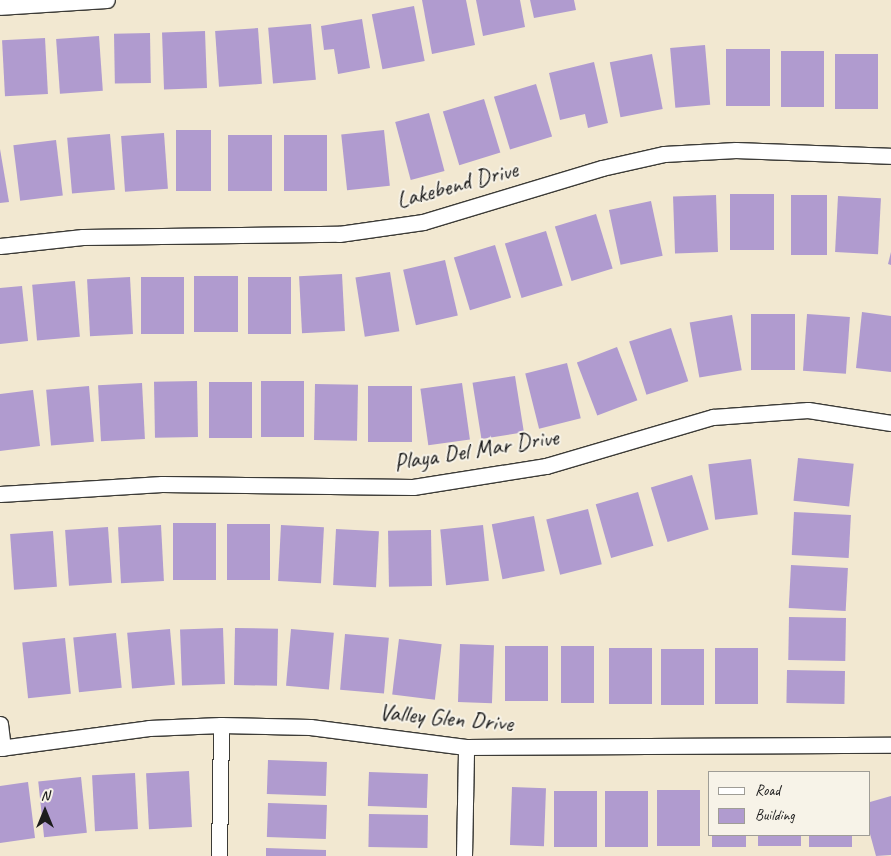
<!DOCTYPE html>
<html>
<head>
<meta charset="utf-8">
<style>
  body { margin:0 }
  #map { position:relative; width:891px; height:856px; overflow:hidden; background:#f2e8d1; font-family:Caveat,sans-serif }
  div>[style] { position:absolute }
  .building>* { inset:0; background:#b09bcf; transform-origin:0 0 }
  .roads { filter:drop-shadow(1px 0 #3c3b37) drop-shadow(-1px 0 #3c3b37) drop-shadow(0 1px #3c3b37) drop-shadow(0 -1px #3c3b37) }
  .minor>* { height:15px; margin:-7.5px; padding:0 7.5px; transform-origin:7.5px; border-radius:7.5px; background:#fff }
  span { translate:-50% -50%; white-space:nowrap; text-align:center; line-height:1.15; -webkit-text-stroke:4px #f7f3e8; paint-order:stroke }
  .street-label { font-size:24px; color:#1c1c1c }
  .legend { position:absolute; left:708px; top:771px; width:162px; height:65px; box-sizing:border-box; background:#f7f3e8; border:1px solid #9f9d96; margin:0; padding:6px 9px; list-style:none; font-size:15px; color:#1c1c1c }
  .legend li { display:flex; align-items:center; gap:10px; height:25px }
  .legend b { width:25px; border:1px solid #9f9d96 }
  .north { position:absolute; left:20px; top:786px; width:50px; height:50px; -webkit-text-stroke:4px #f7f3e8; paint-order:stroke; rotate:0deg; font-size:14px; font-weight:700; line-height:20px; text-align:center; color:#1c1c1c }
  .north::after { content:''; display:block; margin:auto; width:18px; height:22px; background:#1c1c1c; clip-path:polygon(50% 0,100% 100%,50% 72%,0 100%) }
</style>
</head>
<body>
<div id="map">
  <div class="building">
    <i style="clip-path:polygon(422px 0,466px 0,475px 45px,432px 54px)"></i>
    <i style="clip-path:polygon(476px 0,520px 0,525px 27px,483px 36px)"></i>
    <i style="clip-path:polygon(530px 0,574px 0,576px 10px,534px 18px)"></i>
    <i style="left:414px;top:6px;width:56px;height:43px;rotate:79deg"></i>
    <i style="clip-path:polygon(362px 19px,370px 68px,338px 74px,334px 49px,324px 50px,321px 26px)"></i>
    <i style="left:311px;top:24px;width:56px;height:43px;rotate:85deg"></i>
    <i style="left:258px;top:28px;width:56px;height:43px;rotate:86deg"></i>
    <i style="left:205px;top:31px;width:57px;height:43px;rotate:88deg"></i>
    <i style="left:150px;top:33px;width:50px;height:36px;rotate:89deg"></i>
    <i style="left:99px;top:36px;width:55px;height:43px;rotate:86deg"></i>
    <i style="left:45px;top:38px;width:56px;height:43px;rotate:87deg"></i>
    <i style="left:705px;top:45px;width:60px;height:35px;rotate:85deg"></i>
    <i style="left:726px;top:49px;width:44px;height:57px"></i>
    <i style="left:781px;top:51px;width:43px;height:56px"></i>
    <i style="left:652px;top:54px;width:56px;height:43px;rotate:79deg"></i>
    <i style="left:835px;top:54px;width:43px;height:55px"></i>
    <i style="clip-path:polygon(594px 62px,608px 123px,588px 128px,585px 114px,560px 120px,549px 73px)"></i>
    <i style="left:536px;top:84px;width:55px;height:44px;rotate:73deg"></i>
    <i style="left:484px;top:99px;width:56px;height:43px;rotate:73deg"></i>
    <i style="left:429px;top:113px;width:60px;height:35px;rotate:75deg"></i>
    <i style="left:176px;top:130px;width:35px;height:61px"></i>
    <i style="left:384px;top:130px;width:56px;height:43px;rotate:84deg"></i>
    <i style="left:164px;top:133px;width:56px;height:43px;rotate:86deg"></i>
    <i style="left:110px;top:134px;width:56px;height:43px;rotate:85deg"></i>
    <i style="left:228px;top:135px;width:44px;height:56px"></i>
    <i style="left:284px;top:135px;width:43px;height:56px"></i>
    <i style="left:56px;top:140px;width:56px;height:43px;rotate:83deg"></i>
    <i style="clip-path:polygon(0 149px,9px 202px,0 203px)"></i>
    <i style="left:730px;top:194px;width:44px;height:56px"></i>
    <i style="left:716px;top:195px;width:57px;height:43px;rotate:88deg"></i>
    <i style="left:791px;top:195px;width:36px;height:60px"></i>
    <i style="left:838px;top:196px;width:43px;height:56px;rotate:3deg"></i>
    <i style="left:651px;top:201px;width:56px;height:43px;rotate:78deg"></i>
    <i style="left:596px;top:214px;width:57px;height:43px;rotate:73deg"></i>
    <i style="left:546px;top:231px;width:57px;height:43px;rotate:73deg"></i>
    <i style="left:495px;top:245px;width:55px;height:43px;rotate:73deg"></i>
    <i style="clip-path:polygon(891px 252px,891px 265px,888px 264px)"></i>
    <i style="left:445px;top:260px;width:57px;height:43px;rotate:77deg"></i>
    <i style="left:390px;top:272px;width:60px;height:35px;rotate:81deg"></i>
    <i style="left:342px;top:274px;width:57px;height:43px;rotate:87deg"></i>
    <i style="left:194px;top:276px;width:44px;height:56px"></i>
    <i style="left:130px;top:277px;width:57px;height:43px;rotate:87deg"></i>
    <i style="left:141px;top:277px;width:43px;height:57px"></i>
    <i style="left:248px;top:277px;width:43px;height:57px"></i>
    <i style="left:75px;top:281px;width:56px;height:43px;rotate:85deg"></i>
    <i style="clip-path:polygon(22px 286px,28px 341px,0 344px,0 288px)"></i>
    <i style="clip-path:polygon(862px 312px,891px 316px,891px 372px,856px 368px)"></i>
    <i style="left:751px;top:314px;width:44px;height:56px"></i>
    <i style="left:807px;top:314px;width:43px;height:57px;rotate:4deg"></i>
    <i style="left:732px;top:315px;width:56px;height:43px;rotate:80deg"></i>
    <i style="left:671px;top:328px;width:56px;height:44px;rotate:72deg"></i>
    <i style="left:617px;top:347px;width:57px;height:43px;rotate:69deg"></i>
    <i style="left:567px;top:363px;width:57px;height:43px;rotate:76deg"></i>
    <i style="left:515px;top:376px;width:57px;height:43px;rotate:81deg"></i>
    <i style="left:197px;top:381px;width:56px;height:43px;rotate:89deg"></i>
    <i style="left:261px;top:381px;width:43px;height:56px"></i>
    <i style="left:209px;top:382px;width:43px;height:56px"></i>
    <i style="left:142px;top:383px;width:56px;height:44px;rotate:87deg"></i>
    <i style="left:462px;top:383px;width:57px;height:42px;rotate:82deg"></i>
    <i style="left:315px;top:384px;width:43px;height:56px;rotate:1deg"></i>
    <i style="left:89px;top:386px;width:56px;height:43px;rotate:85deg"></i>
    <i style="left:368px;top:386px;width:44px;height:56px"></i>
    <i style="clip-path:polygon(33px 390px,40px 446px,0 451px,0 394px)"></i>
    <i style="left:798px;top:458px;width:56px;height:43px;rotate:6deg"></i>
    <i style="left:751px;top:459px;width:56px;height:43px;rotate:83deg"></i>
    <i style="left:692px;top:475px;width:57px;height:43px;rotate:73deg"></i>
    <i style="left:638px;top:492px;width:56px;height:44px;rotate:74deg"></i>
    <i style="left:588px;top:509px;width:57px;height:43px;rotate:76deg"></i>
    <i style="left:794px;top:512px;width:57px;height:43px;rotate:3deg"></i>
    <i style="left:534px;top:516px;width:56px;height:43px;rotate:79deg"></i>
    <i style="left:216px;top:523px;width:57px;height:43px;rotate:90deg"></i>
    <i style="left:227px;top:524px;width:43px;height:56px"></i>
    <i style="left:161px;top:525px;width:56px;height:43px;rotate:87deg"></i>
    <i style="left:281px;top:525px;width:43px;height:56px;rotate:3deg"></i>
    <i style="left:483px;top:525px;width:56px;height:43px;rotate:84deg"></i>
    <i style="left:108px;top:527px;width:56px;height:43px;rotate:86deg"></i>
    <i style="left:336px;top:529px;width:43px;height:56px;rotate:3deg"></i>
    <i style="left:431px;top:530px;width:56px;height:43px;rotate:89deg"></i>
    <i style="left:53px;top:531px;width:56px;height:43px;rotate:86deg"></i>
    <i style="left:791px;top:565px;width:57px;height:43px;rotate:3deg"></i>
    <i style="left:789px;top:617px;width:57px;height:43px;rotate:1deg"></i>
    <i style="left:223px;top:628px;width:56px;height:43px;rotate:88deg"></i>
    <i style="left:235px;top:628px;width:43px;height:57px;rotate:1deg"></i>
    <i style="left:170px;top:629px;width:56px;height:43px;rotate:85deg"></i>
    <i style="left:291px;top:629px;width:43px;height:57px;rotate:5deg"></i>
    <i style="left:116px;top:633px;width:55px;height:43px;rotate:84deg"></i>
    <i style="left:345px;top:634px;width:44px;height:56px;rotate:5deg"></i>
    <i style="left:65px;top:638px;width:56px;height:43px;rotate:84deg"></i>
    <i style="left:399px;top:639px;width:43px;height:56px;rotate:7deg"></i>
    <i style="left:460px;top:644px;width:34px;height:58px;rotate:2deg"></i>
    <i style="left:505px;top:646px;width:43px;height:55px"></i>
    <i style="left:561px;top:646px;width:33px;height:57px"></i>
    <i style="left:609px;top:648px;width:43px;height:56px"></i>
    <i style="left:715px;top:648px;width:43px;height:56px"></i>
    <i style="left:661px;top:649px;width:43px;height:56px"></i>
    <i style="left:787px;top:670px;width:58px;height:33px;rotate:1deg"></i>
    <i style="left:268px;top:760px;width:59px;height:34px;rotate:2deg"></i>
    <i style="left:189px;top:771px;width:56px;height:43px;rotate:87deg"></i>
    <i style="left:369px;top:772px;width:59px;height:34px;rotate:2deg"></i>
    <i style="left:135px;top:773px;width:56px;height:43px;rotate:87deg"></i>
    <i style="left:81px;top:777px;width:56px;height:43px;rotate:84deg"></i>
    <i style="clip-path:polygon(28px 782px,35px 838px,0 843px,0 786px)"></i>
    <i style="left:512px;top:787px;width:34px;height:58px;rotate:2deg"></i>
    <i style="left:657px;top:790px;width:43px;height:56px"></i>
    <i style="left:554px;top:791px;width:43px;height:56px"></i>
    <i style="left:605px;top:791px;width:43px;height:56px"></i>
    <i style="clip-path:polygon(891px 796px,891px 855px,876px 856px,870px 834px,870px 802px)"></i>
    <i style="left:268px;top:803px;width:59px;height:34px;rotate:2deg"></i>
    <i style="left:369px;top:814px;width:59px;height:33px;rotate:1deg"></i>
    <i style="left:712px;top:835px;width:34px;height:12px"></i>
    <i style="left:758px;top:835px;width:43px;height:11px"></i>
    <i style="left:809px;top:835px;width:43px;height:12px"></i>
    <i style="clip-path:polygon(266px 848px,326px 850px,326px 856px,266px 856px)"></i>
  </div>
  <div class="roads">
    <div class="minor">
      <i style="left:0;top:7px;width:107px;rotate:-3.7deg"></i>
      <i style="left:0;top:246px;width:83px;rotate:-6.2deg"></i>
      <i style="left:83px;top:237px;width:256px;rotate:-0.7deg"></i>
      <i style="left:339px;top:234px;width:85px;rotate:-8.1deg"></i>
      <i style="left:423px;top:222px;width:187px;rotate:-16.8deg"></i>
      <i style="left:602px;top:168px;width:64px;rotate:-12.7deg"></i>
      <i style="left:664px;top:154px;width:72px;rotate:-3.2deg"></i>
      <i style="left:736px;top:150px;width:155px;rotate:2.2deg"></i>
      <i style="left:0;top:494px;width:162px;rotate:-3.5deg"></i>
      <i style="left:162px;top:484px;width:251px;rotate:0.7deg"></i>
      <i style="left:413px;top:487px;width:135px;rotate:-9deg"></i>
      <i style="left:546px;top:466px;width:174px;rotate:-16.4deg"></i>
      <i style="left:713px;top:417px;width:95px;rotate:-4.2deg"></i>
      <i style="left:808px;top:410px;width:84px;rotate:8.9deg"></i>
      <i style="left:0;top:724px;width:24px;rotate:83deg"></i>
      <i style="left:0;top:748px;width:150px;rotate:-7.6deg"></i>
      <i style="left:149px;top:728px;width:72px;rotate:-2.4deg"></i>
      <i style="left:221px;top:725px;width:89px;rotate:1.3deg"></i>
      <i style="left:310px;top:727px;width:157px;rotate:7.3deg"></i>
      <i style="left:466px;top:747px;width:425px;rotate:-0.3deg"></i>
      <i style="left:219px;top:856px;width:131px;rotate:-89.1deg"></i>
      <i style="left:464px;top:856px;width:109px;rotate:-88.9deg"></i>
    </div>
  </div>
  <div class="street-label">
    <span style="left:457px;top:185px;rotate:-15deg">Lakebend Drive</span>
    <span style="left:476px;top:450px;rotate:-9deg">Playa Del Mar Drive</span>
    <span style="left:446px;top:718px;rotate:5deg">Valley Glen Drive</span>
  </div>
  <ul class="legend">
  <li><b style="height:6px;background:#fff"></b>Road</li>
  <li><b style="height:14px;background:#b09bcf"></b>Building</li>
  </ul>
  <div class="north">N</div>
</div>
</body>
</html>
